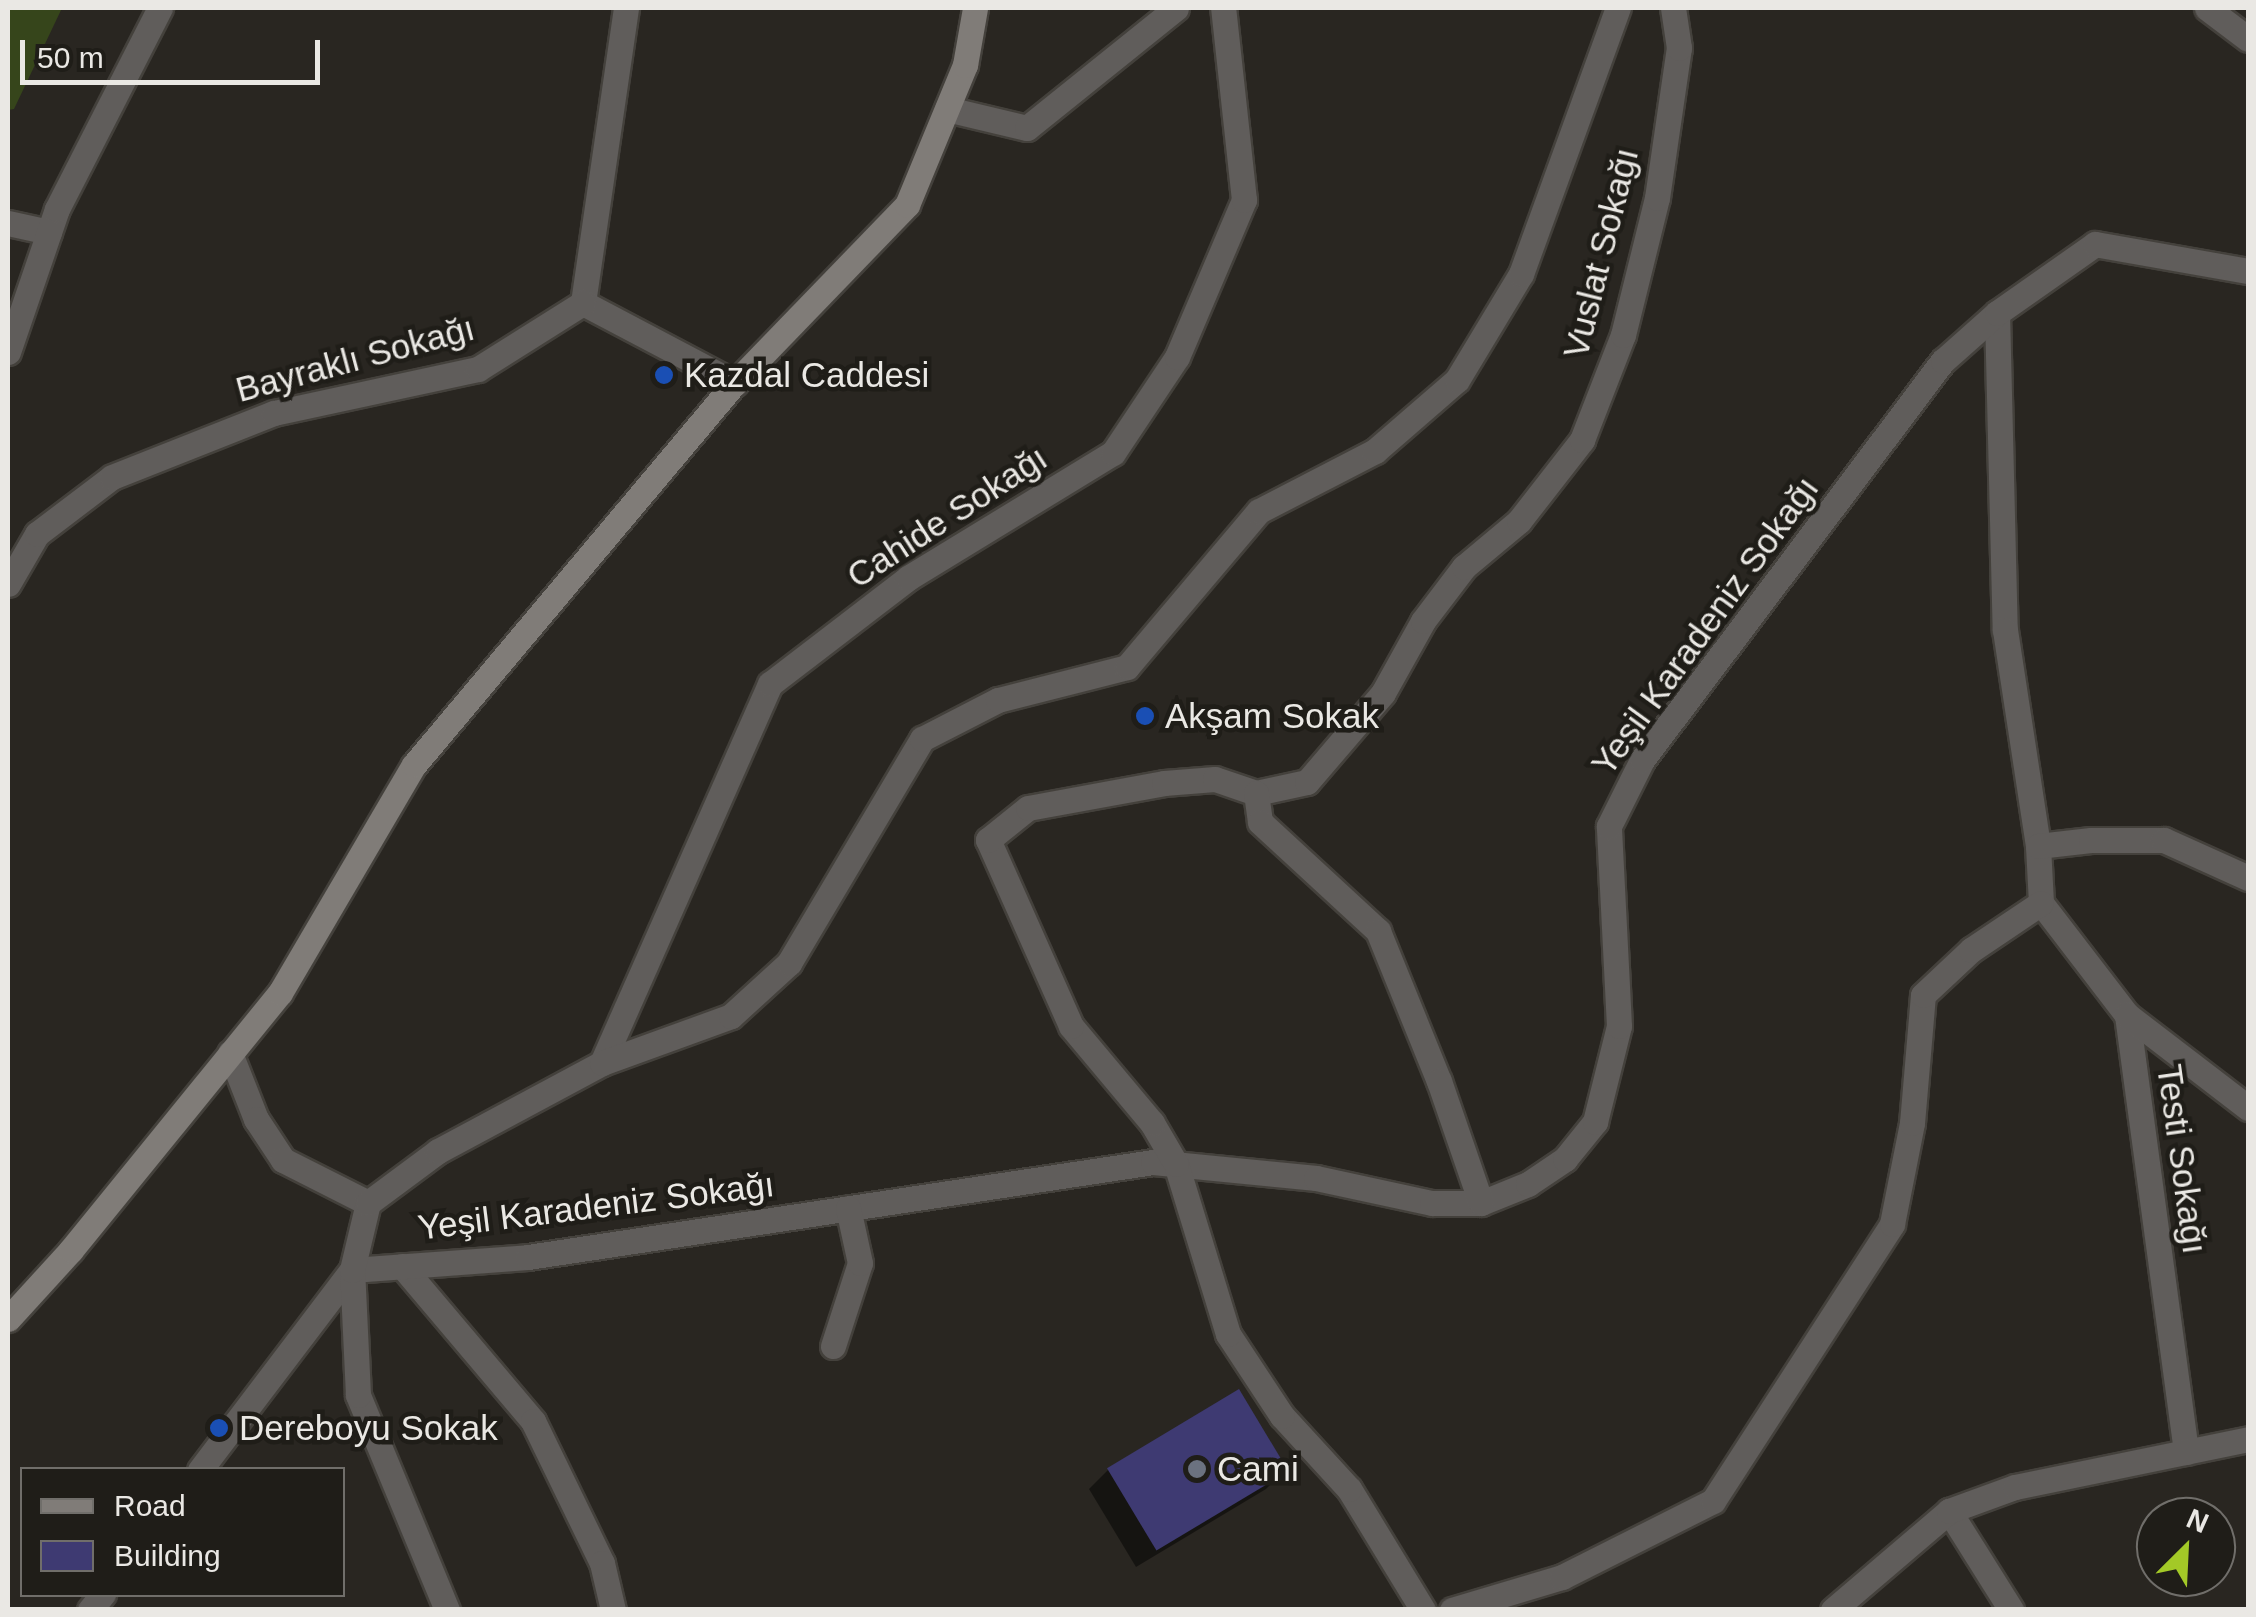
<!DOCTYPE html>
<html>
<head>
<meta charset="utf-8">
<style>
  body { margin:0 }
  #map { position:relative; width:2256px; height:1617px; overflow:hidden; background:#292621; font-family:Arial,sans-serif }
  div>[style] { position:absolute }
  .green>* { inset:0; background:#36451b }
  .shadow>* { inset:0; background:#0007 }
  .building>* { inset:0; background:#3e3a72; transform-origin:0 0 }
  .roads { filter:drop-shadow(2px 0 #44413c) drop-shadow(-2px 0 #44413c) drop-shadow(0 2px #44413c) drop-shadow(0 -2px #44413c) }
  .street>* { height:25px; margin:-12.5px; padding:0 12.5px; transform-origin:12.5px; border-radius:12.5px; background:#605d5b }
  .secondary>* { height:25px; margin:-12.5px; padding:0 12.5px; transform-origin:12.5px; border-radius:12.5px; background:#807c78 }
  .dots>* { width:28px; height:28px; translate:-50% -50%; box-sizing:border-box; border:5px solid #1f1d18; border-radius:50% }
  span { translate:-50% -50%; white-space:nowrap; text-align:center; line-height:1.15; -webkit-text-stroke:9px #1f1d18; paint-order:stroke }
  .street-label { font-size:35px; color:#eae8e4 }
  .poi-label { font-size:35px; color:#eae8e4 }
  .left { translate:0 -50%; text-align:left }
  .frame { position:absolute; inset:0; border:10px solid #eae8e4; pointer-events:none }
  .legend { position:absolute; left:20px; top:1467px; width:325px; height:130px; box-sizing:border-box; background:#1f1d18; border:2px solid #706e6a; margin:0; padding:12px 18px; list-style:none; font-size:30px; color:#eae8e4 }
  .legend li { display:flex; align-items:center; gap:20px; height:50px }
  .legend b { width:50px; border:2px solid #706e6a }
  .north { position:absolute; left:2136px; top:1497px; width:100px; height:100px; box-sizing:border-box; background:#1f1d18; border:2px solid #706e6a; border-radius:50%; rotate:24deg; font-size:28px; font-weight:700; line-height:40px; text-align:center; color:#eae8e4 }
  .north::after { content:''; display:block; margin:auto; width:35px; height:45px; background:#a3c927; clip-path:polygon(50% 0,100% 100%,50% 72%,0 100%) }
  .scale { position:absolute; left:20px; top:40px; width:300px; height:45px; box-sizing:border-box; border:5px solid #eae8e4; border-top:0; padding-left:12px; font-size:30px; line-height:35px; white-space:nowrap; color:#eae8e4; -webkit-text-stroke:8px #1f1d18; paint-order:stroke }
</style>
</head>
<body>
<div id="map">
  <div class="green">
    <i style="clip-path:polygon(8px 8px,62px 8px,14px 109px,8px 110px)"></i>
  </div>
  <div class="shadow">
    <i style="clip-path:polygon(1108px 1470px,1285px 1470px,1266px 1489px,1136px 1567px,1089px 1489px)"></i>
  </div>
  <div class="building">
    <i style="left:1239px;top:1389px;width:96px;height:154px;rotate:59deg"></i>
  </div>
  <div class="roads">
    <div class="street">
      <i style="left:626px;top:8px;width:298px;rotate:98.3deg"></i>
      <i style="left:583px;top:303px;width:172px;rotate:27.8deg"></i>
      <i style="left:2207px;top:8px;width:51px;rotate:37.1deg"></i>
      <i style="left:947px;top:109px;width:82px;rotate:13.4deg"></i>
      <i style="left:1027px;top:128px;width:191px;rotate:-38.8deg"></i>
      <i style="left:8px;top:223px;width:42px;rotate:12.4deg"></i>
      <i style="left:1997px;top:313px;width:317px;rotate:88.6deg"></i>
      <i style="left:2005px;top:630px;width:219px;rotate:81.3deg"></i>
      <i style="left:8px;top:352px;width:151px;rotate:-71.1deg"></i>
      <i style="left:57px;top:209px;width:226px;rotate:-62.9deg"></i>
      <i style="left:8px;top:584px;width:58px;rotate:-59.9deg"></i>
      <i style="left:37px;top:534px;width:94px;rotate:-37.2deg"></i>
      <i style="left:112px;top:477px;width:174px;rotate:-21.6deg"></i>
      <i style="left:274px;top:413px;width:209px;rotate:-12.2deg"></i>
      <i style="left:478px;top:369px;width:124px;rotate:-32.2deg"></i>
      <i style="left:1256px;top:793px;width:52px;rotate:-12.2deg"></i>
      <i style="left:1307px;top:782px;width:117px;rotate:-49.5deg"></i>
      <i style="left:1383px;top:693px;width:82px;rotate:-60.9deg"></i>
      <i style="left:1423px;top:621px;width:68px;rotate:-52.8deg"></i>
      <i style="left:1464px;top:567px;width:72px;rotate:-39.9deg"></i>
      <i style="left:1519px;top:521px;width:103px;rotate:-52.1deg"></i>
      <i style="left:1582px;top:440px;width:113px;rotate:-68.7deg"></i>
      <i style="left:1623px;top:335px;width:141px;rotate:-76.1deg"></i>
      <i style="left:1657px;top:198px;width:152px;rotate:-81.7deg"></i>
      <i style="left:1679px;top:48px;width:40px;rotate:-98.5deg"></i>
      <i style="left:2041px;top:903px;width:141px;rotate:52.5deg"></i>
      <i style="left:2127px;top:1015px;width:441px;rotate:82.3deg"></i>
      <i style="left:2041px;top:903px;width:57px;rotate:-93deg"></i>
      <i style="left:2038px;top:846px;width:53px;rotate:-6.5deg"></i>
      <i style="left:2091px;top:840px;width:73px"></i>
      <i style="left:2164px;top:840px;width:92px;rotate:24.3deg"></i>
      <i style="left:2127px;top:1015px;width:153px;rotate:37.5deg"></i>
      <i style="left:230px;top:1053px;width:71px;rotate:68.5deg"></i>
      <i style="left:256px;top:1119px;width:49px;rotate:56.6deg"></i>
      <i style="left:283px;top:1160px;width:95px;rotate:26.8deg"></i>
      <i style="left:602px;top:1063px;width:415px;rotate:-66.1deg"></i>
      <i style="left:770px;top:684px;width:174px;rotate:-37.5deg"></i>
      <i style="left:908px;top:578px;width:240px;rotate:-31.4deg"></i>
      <i style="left:1113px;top:453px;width:115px;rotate:-56.3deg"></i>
      <i style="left:1177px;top:357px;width:171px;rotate:-66.9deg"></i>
      <i style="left:1244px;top:200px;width:193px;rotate:-96.2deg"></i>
      <i style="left:402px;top:1266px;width:203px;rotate:49.8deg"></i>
      <i style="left:533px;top:1421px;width:158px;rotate:64.1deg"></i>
      <i style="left:602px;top:1563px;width:48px;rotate:76.8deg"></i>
      <i style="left:352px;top:1270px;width:176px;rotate:-4.2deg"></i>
      <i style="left:528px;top:1257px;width:632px;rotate:-8.64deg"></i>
      <i style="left:1153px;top:1162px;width:164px;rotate:5.6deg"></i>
      <i style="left:1316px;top:1178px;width:119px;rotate:12.2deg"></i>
      <i style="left:1432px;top:1203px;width:49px"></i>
      <i style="left:1481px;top:1203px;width:51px;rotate:-22deg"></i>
      <i style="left:1528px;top:1184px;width:45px;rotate:-34deg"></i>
      <i style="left:1565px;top:1159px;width:48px;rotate:-51deg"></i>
      <i style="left:1595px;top:1122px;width:99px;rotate:-76deg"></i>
      <i style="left:1619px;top:1026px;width:200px;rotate:-92.9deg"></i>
      <i style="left:1609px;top:826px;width:74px;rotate:-63.4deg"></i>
      <i style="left:1642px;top:760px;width:500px;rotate:-53deg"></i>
      <i style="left:1943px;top:361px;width:72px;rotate:-41.6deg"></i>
      <i style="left:1997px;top:313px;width:120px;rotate:-35.1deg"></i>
      <i style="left:2095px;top:244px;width:155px;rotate:10deg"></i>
      <i style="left:833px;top:1346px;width:87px;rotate:-72deg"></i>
      <i style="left:860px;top:1263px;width:56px;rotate:-102.3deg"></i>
      <i style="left:200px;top:1470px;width:251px;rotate:-52.8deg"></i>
      <i style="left:1949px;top:1511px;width:117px;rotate:57.9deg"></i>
      <i style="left:90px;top:1610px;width:21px;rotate:-51deg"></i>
      <i style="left:447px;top:1610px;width:233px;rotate:-112.5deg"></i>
      <i style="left:358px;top:1395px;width:125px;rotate:-92.7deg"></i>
      <i style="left:352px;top:1270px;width:69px;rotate:-76.6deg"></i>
      <i style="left:368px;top:1203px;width:87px;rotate:-36.6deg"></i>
      <i style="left:438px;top:1151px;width:186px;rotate:-28.2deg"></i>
      <i style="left:602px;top:1063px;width:137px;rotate:-20deg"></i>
      <i style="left:731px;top:1016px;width:79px;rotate:-42.4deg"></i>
      <i style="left:789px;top:963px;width:261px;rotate:-59.3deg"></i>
      <i style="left:922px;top:739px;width:85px;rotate:-27.2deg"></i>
      <i style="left:998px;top:700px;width:133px;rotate:-14.3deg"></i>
      <i style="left:1127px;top:667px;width:204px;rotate:-49.8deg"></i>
      <i style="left:1259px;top:511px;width:131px;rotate:-27.3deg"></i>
      <i style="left:1375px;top:451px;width:108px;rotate:-40.9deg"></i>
      <i style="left:1457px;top:380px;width:124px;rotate:-58.9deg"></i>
      <i style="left:1521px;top:274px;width:283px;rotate:-70deg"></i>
      <i style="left:1423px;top:1610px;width:142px;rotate:-121.4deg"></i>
      <i style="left:1349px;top:1489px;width:99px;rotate:-132.5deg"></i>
      <i style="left:1282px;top:1416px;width:98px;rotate:-123.4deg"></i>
      <i style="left:1228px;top:1334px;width:178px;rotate:-107deg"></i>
      <i style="left:1176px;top:1164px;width:48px;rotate:-120.3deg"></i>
      <i style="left:1152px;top:1123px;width:126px;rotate:-129.9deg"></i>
      <i style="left:1071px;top:1026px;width:204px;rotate:-114deg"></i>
      <i style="left:988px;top:840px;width:51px;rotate:-38.7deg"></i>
      <i style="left:1028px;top:808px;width:138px;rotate:-10.4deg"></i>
      <i style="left:1164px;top:783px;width:51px;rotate:-4.5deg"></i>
      <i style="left:1215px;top:779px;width:43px;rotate:18.9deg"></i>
      <i style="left:1256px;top:793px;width:29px;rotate:82deg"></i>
      <i style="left:1260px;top:822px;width:161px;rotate:42.7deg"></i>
      <i style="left:1378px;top:931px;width:162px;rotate:67.9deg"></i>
      <i style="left:1439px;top:1081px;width:129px;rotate:71deg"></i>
      <i style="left:1452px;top:1610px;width:115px;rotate:-16.7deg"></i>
      <i style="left:1562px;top:1577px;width:169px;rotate:-26.7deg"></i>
      <i style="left:1713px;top:1501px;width:330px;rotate:-57.1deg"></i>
      <i style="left:1892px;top:1224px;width:103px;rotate:-78.8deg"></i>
      <i style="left:1912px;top:1123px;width:128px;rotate:-85.1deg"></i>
      <i style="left:1923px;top:995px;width:66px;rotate:-43.2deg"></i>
      <i style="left:1971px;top:950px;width:84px;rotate:-33.9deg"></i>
      <i style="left:1833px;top:1610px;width:153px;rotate:-40.5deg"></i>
      <i style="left:1949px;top:1511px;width:70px;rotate:-20deg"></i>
      <i style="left:2015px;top:1487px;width:238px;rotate:-11.6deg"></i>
    </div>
    <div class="secondary">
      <i style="left:8px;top:1319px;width:93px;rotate:-47.6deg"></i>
      <i style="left:71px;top:1250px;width:331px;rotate:-50.9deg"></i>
      <i style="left:280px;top:993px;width:264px;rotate:-59.6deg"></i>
      <i style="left:414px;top:765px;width:499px;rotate:-50deg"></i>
      <i style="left:735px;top:383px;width:248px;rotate:-46deg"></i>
      <i style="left:907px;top:205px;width:152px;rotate:-67.5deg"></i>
      <i style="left:965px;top:65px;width:58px;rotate:-80deg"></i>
    </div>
  </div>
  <div class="dots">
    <i style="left:664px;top:375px;background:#1a4fb4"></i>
    <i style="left:1145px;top:716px;background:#1a4fb4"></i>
    <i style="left:219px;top:1428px;background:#1a4fb4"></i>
    <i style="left:1197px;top:1469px;background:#6b7280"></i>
  </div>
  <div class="street-label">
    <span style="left:1601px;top:253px;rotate:-76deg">Vuslat Sokağı</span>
    <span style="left:355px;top:359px;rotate:-15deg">Bayraklı Sokağı</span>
    <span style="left:947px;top:517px;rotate:-33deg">Cahide Sokağı</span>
    <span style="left:1705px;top:626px;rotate:-54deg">Yeşil Karadeniz Sokağı</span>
    <span style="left:2182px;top:1159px;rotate:82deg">Testi Sokağı</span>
    <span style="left:596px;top:1206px;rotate:-7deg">Yeşil Karadeniz Sokağı</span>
  </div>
  <div class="poi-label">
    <span class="left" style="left:684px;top:375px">Kazdal Caddesi</span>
    <span class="left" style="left:1165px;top:716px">Akşam Sokak</span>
    <span class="left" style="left:239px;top:1428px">Dereboyu Sokak</span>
    <span class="left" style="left:1217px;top:1469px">Cami</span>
  </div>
  <div class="frame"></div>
  <ul class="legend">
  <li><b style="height:12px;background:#807c78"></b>Road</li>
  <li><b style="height:28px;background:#3e3a72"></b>Building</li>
  </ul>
  <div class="north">N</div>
  <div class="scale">50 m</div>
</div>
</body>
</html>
